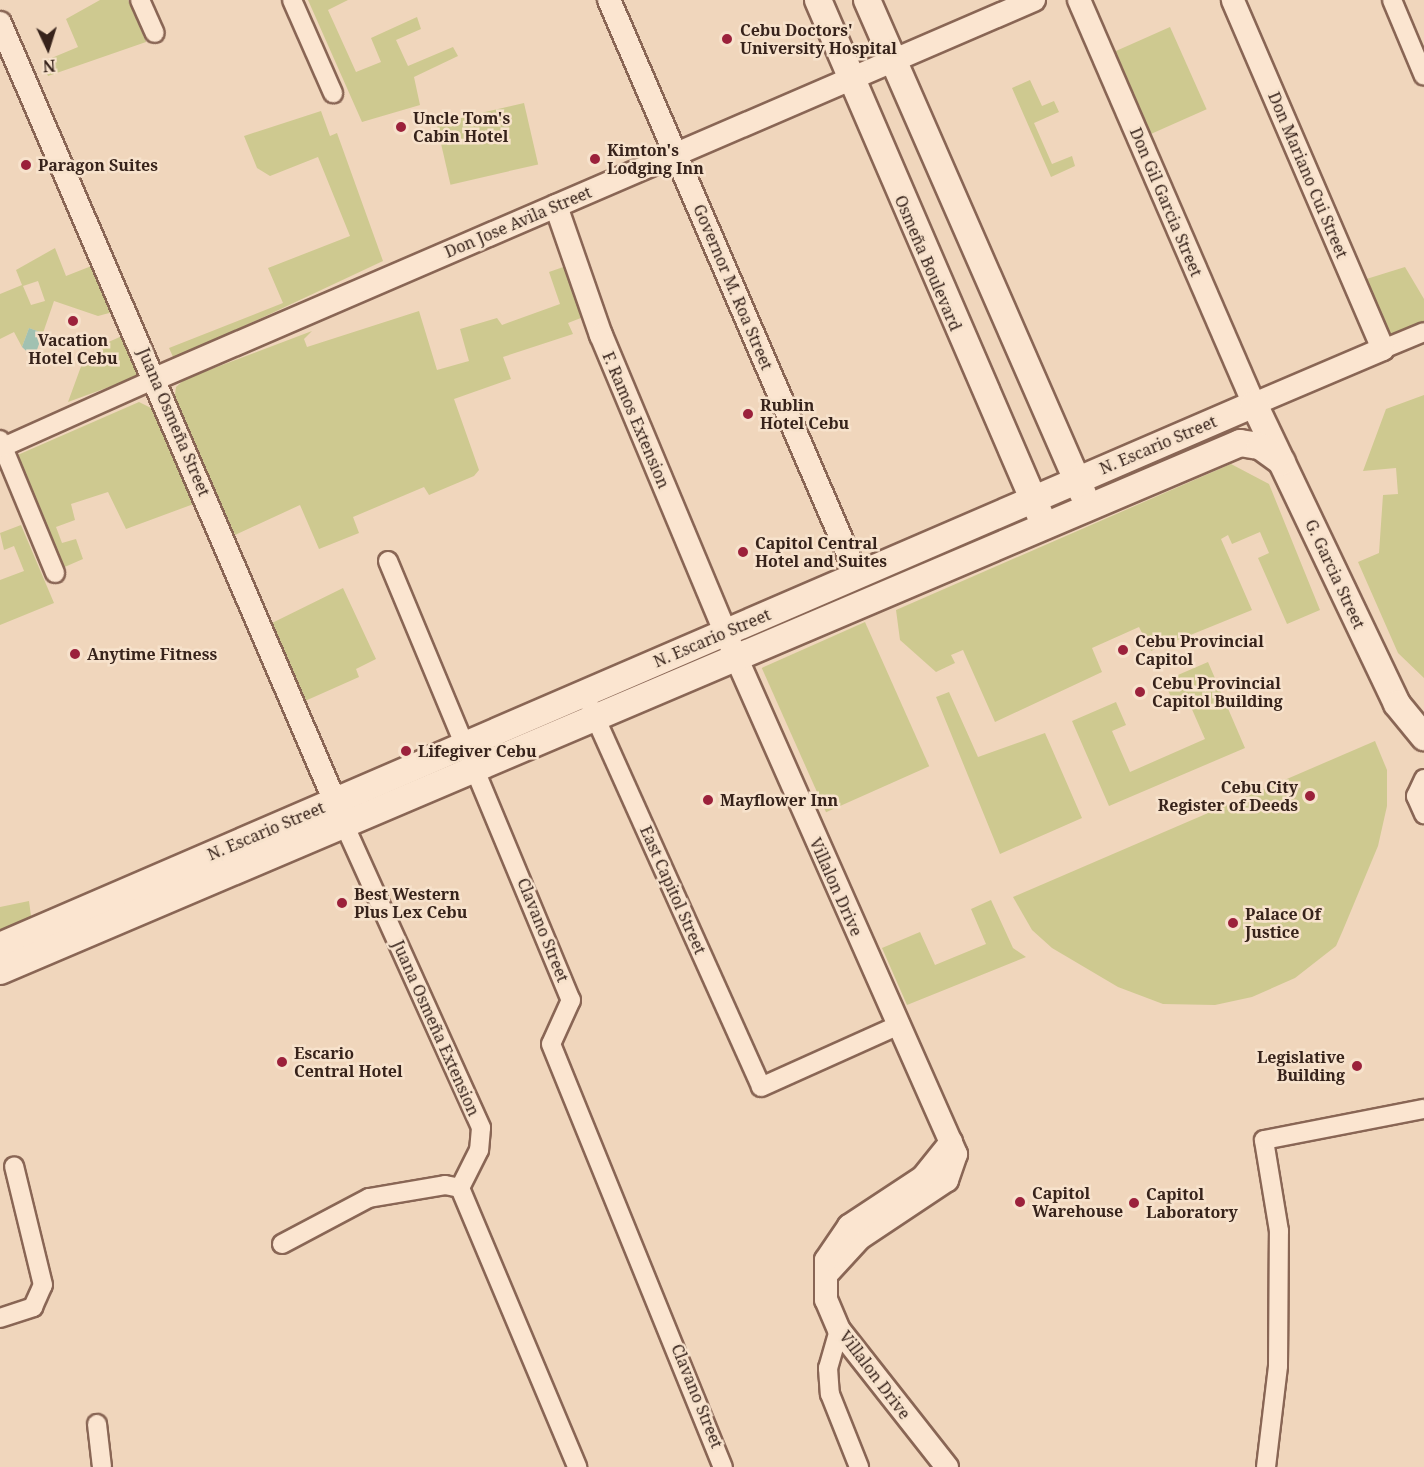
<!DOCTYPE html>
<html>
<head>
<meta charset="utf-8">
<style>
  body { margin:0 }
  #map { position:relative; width:1424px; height:1467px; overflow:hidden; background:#f0d6bc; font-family:"Noto Serif",serif }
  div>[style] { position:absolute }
  .green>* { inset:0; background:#cec990; transform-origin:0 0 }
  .water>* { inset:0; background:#a1c1b1 }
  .roads { filter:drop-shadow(2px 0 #896655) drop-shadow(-2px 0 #896655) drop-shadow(0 2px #896655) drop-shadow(0 -2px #896655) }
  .minor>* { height:18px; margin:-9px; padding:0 9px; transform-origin:9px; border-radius:9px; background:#fbe5d0 }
  .tertiary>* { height:22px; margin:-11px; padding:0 11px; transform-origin:11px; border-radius:11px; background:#fbe5d0 }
  .secondary>* { height:26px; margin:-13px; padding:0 13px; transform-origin:13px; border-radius:13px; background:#fbe5d0 }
  .dots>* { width:16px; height:16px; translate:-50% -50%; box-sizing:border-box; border:3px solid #f7e2cc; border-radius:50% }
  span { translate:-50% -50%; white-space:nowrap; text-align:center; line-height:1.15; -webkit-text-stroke:5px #f7e2cc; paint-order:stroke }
  .poi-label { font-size:16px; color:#37231b; font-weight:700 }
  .left { translate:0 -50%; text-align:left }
  .right { translate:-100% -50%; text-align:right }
  .street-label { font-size:16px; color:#37231b }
  .north { position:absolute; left:18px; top:18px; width:60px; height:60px; -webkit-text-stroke:4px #f7e2cc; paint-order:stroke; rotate:176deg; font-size:16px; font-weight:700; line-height:24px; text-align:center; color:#37231b }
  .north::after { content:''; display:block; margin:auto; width:21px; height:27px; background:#37231b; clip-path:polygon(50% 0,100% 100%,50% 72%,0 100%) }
</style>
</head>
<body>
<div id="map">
  <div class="green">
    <i style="clip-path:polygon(100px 0,128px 0,146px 42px,48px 76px,42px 62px,78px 47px,66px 19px)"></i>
    <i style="clip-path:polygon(308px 0,348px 0,328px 10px,356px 72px,381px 62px,371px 38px,417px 17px,421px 29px,396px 40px,408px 66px,453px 47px,458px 56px,414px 77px,420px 105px,362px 122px)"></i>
    <i style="left:1170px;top:27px;width:90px;height:69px;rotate:66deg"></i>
    <i style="clip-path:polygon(1030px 80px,1042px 106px,1054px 101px,1059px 112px,1034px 123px,1052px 164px,1072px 156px,1075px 166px,1051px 177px,1012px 88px)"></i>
    <i style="left:524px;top:103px;width:63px;height:90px;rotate:77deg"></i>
    <i style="clip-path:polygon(321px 111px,330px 136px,337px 133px,383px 261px,174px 359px,169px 348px,283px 303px,268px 268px,350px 236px,318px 157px,270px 176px,257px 168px,244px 136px)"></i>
    <i style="clip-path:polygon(evenodd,55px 248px,66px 276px,94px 265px,113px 312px,98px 316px,54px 301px,43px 333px,29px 328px,22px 347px,14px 332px,0 339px,0 294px,22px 285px,16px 270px,55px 248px,38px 281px,45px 301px,31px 305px,23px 286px,38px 281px)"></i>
    <i style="clip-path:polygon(569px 265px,586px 316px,568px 323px,573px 334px,503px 357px,511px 379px,454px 399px,479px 470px,474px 476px,429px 495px,424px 487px,353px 517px,359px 533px,319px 549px,300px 505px,235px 535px,174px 402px,176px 387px,185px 379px,312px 331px,304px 339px,307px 347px,419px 311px,437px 370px,469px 361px,460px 329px,497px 318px,502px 325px,560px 304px,549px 272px)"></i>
    <i style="clip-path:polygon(1405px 267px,1424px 299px,1424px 326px,1387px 340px,1360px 281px)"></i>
    <i style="clip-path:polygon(122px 336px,139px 376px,68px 402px,83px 361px,96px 366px,104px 344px)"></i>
    <i style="clip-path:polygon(1424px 395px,1424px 678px,1398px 653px,1358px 562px,1379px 553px,1383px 495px,1398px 494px,1396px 468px,1363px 471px,1386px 409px)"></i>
    <i style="clip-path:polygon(139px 402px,157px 411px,199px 502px,126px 529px,108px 492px,71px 504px,75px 520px,56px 527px,62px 543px,76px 539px,83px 559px,60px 569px,13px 457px)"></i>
    <i style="clip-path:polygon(1231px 464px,1269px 484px,1320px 610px,1287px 624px,1258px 558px,1269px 553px,1260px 532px,1232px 544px,1228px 535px,1221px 539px,1252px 610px,1151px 651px,1139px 627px,1092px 648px,1102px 672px,995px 722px,963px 650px,951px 655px,955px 663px,936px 672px,900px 640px,896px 610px)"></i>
    <i style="clip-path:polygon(21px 525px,54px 603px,0 625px,0 580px,24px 571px,14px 546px,4px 550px,0 533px)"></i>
    <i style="clip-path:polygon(343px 588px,376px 659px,356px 669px,359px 677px,305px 701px,270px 624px)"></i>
    <i style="left:865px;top:622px;width:158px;height:113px;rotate:66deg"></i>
    <i style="clip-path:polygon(1208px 662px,1245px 748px,1109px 806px,1072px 721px,1116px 702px,1126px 725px,1112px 731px,1130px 772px,1205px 739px,1187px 698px,1174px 704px,1164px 681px)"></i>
    <i style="clip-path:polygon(949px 692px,978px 757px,1045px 733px,1082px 818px,1000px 854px,936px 697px)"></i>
    <i style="clip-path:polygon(1375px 741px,1387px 770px,1387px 806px,1378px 846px,1343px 930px,1336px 946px,1295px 978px,1252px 997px,1215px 1005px,1163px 1004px,1118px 987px,1052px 948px,1032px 930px,1013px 897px)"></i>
    <i style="clip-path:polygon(991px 900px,1013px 948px,1026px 957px,907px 1005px,882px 948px,920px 932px,935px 965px,986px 944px,971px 909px)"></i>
    <i style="clip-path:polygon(29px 901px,31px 916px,0 931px,0 907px)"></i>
  </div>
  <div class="water">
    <i style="clip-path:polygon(29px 328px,43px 333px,34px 358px,22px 347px)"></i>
  </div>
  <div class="roads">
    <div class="minor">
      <i style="left:140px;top:0;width:36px;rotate:66deg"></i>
      <i style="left:292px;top:0;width:102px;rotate:66.2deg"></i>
      <i style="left:1392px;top:0;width:82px;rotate:67.2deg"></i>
      <i style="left:1383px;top:349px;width:44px;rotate:-22.5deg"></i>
      <i style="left:0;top:440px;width:144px;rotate:67.5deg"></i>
      <i style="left:3px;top:447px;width:169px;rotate:-24.1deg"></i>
      <i style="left:388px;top:561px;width:476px;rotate:67.4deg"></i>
      <i style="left:571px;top:1000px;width:48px;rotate:114.4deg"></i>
      <i style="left:551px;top:1044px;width:457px;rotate:67.9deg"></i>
      <i style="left:591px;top:708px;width:415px;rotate:65.8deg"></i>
      <i style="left:761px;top:1087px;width:149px;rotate:-24.2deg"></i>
      <i style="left:1424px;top:779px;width:19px;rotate:115deg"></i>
      <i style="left:1416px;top:796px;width:20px;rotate:66deg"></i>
      <i style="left:344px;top:824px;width:333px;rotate:65.7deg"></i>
      <i style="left:481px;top:1128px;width:22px;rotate:95deg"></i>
      <i style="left:479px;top:1150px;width:42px;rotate:116.6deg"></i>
      <i style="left:460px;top:1188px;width:303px;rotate:67.2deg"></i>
      <i style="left:282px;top:1244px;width:98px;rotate:-27.9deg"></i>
      <i style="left:369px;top:1198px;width:77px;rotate:-9.7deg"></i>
      <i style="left:445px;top:1185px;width:15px;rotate:11deg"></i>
      <i style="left:0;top:1318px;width:35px;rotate:-18deg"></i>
      <i style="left:33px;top:1307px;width:24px;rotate:-66deg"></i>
      <i style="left:43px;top:1285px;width:122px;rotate:-103.7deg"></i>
      <i style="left:839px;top:1330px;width:40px;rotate:106deg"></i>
      <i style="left:828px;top:1368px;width:26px;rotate:86deg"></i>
      <i style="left:830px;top:1394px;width:79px;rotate:68.3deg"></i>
      <i style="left:97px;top:1424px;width:43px;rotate:83.4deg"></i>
      <i style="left:1266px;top:1467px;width:102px;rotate:-83.2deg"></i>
      <i style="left:1278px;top:1366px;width:135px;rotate:-89.6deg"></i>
      <i style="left:1279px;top:1231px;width:92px;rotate:-99.4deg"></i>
      <i style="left:1264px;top:1140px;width:163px;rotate:-11deg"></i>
    </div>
    <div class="tertiary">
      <i style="left:609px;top:0;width:626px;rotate:66.67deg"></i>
      <i style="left:1079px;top:0;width:440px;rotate:66.6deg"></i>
      <i style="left:1254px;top:404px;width:140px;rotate:-23.1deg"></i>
      <i style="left:1383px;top:349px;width:380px;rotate:-113.3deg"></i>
      <i style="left:0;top:23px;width:865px;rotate:66.72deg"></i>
      <i style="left:556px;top:206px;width:137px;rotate:70.8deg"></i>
      <i style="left:601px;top:335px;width:322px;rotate:67.3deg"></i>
      <i style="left:725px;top:632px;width:571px;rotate:66.13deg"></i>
      <i style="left:956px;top:1154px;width:28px;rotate:109deg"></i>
      <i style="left:947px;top:1180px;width:105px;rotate:146.3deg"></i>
      <i style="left:860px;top:1238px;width:49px;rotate:132.5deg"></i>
      <i style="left:157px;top:378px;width:955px;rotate:-23.32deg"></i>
      <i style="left:947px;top:1467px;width:174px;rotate:-128.2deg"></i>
      <i style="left:839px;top:1330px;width:33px;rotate:-113deg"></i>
      <i style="left:826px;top:1300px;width:40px;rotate:-90deg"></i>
      <i style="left:826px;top:1260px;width:41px;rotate:-55.9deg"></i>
      <i style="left:849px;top:1226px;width:89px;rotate:-33.5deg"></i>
      <i style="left:923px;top:1177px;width:45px;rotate:-51.3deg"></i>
    </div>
    <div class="secondary">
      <i style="left:818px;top:0;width:561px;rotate:66.68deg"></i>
      <i style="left:867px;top:0;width:539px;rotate:66.38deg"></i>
      <i style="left:0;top:946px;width:1366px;rotate:-23.37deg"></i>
      <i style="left:1254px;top:404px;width:332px;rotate:64.5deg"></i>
      <i style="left:1397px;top:704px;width:43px;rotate:50.7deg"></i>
      <i style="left:0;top:971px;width:1348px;rotate:-23.06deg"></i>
      <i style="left:1240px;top:443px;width:20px;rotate:9deg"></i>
      <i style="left:1260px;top:446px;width:27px;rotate:36deg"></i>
    </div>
  </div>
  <div class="dots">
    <i style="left:727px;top:39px;background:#9b213b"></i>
    <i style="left:401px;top:127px;background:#9b213b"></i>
    <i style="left:595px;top:159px;background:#9b213b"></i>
    <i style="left:26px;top:165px;background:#9b213b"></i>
    <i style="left:73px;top:321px;background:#9b213b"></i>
    <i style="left:748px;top:414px;background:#9b213b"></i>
    <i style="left:743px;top:552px;background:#9b213b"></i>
    <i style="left:1123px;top:650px;background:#9b213b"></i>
    <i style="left:75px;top:654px;background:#9b213b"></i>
    <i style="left:1140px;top:692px;background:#9b213b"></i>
    <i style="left:406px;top:751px;background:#9b213b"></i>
    <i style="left:1310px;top:796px;background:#9b213b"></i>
    <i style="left:708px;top:800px;background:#9b213b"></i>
    <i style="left:342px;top:903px;background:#9b213b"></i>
    <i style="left:1233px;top:923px;background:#9b213b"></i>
    <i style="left:282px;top:1062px;background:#9b213b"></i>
    <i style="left:1357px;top:1066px;background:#9b213b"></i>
    <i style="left:1020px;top:1202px;background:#9b213b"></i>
    <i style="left:1134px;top:1203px;background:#9b213b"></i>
  </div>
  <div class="poi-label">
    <span class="left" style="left:740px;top:39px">Cebu Doctors'<br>University Hospital</span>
    <span class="left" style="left:413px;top:127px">Uncle Tom's<br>Cabin Hotel</span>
    <span class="left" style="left:607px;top:159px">Kimton's<br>Lodging Inn</span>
    <span class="left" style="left:38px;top:165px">Paragon Suites</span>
    <span style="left:73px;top:349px">Vacation<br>Hotel Cebu</span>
    <span class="left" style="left:760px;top:414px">Rublin<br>Hotel Cebu</span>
    <span class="left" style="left:755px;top:552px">Capitol Central<br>Hotel and Suites</span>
    <span class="left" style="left:1135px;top:650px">Cebu Provincial<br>Capitol</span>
    <span class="left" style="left:87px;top:654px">Anytime Fitness</span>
    <span class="left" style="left:1152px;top:692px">Cebu Provincial<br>Capitol Building</span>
    <span class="left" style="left:418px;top:751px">Lifegiver Cebu</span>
    <span class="right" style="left:1298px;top:796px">Cebu City<br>Register of Deeds</span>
    <span class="left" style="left:720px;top:800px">Mayflower Inn</span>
    <span class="left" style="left:354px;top:903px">Best Western<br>Plus Lex Cebu</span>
    <span class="left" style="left:1245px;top:923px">Palace Of<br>Justice</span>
    <span class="left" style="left:294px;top:1062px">Escario<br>Central Hotel</span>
    <span class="right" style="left:1345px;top:1066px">Legislative<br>Building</span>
    <span class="left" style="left:1032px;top:1202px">Capitol<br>Warehouse</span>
    <span class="left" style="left:1146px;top:1203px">Capitol<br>Laboratory</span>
  </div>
  <div class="street-label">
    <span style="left:1308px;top:175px;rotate:67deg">Don Mariano Cui Street</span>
    <span style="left:1166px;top:202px;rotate:67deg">Don Gil Garcia Street</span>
    <span style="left:518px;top:222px;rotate:-23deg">Don Jose Avila Street</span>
    <span style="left:928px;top:263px;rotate:67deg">Osmeña Boulevard</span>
    <span style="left:733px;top:287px;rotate:67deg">Governor M. Roa Street</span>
    <span style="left:636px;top:420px;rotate:67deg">F. Ramos Extension</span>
    <span style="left:174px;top:422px;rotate:67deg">Juana Osmeña Street</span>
    <span style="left:1158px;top:445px;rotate:-23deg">N. Escario Street</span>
    <span style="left:1335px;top:574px;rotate:65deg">G. Garcia Street</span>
    <span style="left:712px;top:638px;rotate:-23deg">N. Escario Street</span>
    <span style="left:266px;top:831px;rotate:-23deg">N. Escario Street</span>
    <span style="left:836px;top:887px;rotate:66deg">Villalon Drive</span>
    <span style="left:673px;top:890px;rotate:66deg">East Capitol Street</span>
    <span style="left:543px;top:930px;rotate:68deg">Clavano Street</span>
    <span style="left:436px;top:1028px;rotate:66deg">Juana Osmeña Extension</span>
    <span style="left:875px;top:1375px;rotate:53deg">Villalon Drive</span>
    <span style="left:697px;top:1396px;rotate:68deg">Clavano Street</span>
  </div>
  <div class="north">N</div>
</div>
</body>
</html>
